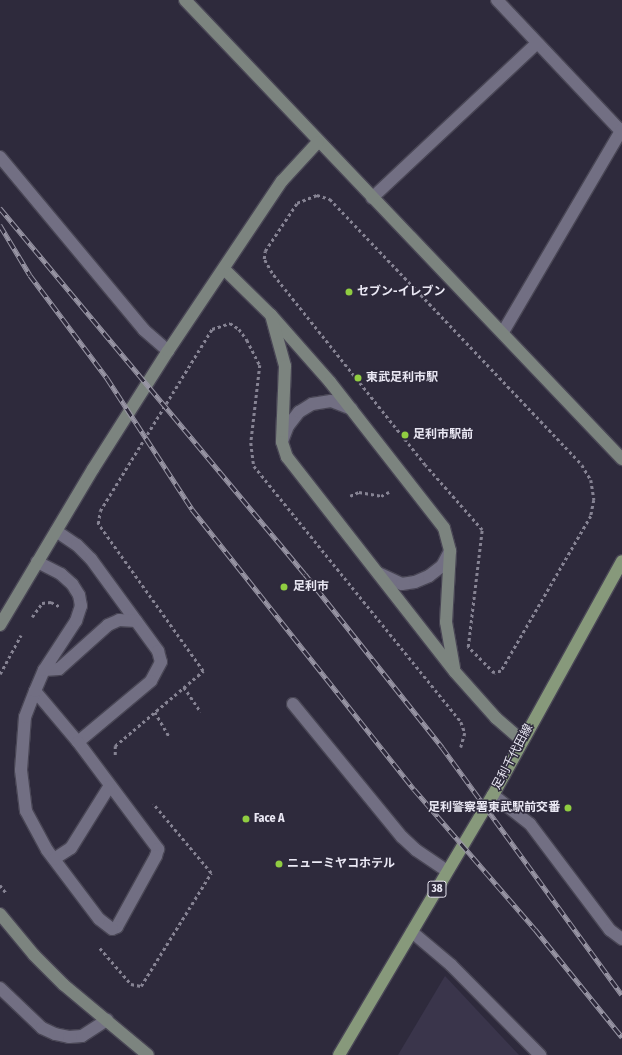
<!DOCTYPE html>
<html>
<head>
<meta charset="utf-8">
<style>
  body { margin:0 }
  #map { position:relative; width:622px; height:1055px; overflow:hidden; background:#2e2a3c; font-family:"Fira Sans Condensed","Noto Sans JP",sans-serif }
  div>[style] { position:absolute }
  .built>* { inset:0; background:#3a354b }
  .path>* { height:2.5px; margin-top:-1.25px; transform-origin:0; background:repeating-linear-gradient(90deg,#868393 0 3px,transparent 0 6px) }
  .roads { filter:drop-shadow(1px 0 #494655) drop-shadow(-1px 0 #494655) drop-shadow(0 1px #494655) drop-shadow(0 -1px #494655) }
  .lane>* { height:12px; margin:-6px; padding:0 6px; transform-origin:6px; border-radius:6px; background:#726f83 }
  .street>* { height:12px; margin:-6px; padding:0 6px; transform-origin:6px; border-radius:6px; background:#726f83 }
  .secondary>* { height:12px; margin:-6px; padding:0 6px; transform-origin:6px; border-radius:6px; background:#7c847f }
  .primary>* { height:12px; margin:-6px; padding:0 6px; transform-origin:6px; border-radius:6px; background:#87997b }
  .rail>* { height:4.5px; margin-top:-2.25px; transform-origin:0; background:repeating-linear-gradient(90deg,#2e2a3c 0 9px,#9895a4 0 18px); box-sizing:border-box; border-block:1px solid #9895a4 }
  .dots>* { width:11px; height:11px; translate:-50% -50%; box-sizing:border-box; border:2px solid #2e2a3c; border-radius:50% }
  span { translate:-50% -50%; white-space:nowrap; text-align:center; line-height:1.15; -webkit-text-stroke:3px #2e2a3c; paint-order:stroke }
  .shield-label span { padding:1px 3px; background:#2e2a3c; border:1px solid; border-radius:3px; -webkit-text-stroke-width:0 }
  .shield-label { font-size:11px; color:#eae8f4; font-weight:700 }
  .poi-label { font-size:12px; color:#eae8f4; font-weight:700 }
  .left { translate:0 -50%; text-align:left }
  .right { translate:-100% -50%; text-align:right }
  .street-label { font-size:12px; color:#eae8f4 }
</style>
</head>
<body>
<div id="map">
  <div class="built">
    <i style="clip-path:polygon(445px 976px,519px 1055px,398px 1055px)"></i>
  </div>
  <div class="path">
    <i style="left:317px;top:195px;width:14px;rotate:17deg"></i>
    <i style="left:330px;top:199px;width:366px;rotate:46.5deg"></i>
    <i style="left:582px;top:465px;width:17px;rotate:59deg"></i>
    <i style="left:591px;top:480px;width:20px;rotate:81deg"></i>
    <i style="left:594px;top:500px;width:16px;rotate:101deg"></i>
    <i style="left:591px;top:516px;width:179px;rotate:120.1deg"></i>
    <i style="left:501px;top:671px;width:7px;rotate:164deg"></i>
    <i style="left:494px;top:673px;width:37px;rotate:-135deg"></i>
    <i style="left:468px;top:647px;width:118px;rotate:-83.2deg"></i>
    <i style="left:482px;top:530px;width:86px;rotate:-131.2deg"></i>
    <i style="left:425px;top:465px;width:246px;rotate:-128.6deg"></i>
    <i style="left:272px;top:273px;width:16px;rotate:-120deg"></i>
    <i style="left:264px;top:259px;width:8px;rotate:-83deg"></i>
    <i style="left:265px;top:251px;width:58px;rotate:-56.3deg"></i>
    <i style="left:297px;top:203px;width:22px;rotate:-22deg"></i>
    <i style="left:350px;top:496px;width:10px;rotate:-24deg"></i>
    <i style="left:359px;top:492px;width:22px;rotate:10deg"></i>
    <i style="left:381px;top:496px;width:9px;rotate:-27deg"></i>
    <i style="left:32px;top:617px;width:17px;rotate:-54deg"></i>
    <i style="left:42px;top:603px;width:9px;rotate:-6deg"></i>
    <i style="left:51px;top:602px;width:9px;rotate:27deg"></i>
    <i style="left:0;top:674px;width:44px;rotate:-61.7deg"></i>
    <i style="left:184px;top:687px;width:30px;rotate:56deg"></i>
    <i style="left:155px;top:712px;width:28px;rotate:60deg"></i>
    <i style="left:115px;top:755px;width:9px;rotate:-90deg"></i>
    <i style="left:115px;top:746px;width:116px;rotate:-40.4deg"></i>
    <i style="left:203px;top:671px;width:181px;rotate:-125.5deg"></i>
    <i style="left:98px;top:524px;width:13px;rotate:-81deg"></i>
    <i style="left:100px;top:511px;width:214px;rotate:-58.4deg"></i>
    <i style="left:212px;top:329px;width:19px;rotate:-18deg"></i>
    <i style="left:230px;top:323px;width:11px;rotate:34deg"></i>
    <i style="left:239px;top:329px;width:14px;rotate:54deg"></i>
    <i style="left:247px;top:340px;width:28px;rotate:63deg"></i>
    <i style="left:260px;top:365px;width:79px;rotate:96.6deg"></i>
    <i style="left:251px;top:443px;width:23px;rotate:83deg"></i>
    <i style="left:254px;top:466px;width:329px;rotate:51deg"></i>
    <i style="left:461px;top:722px;width:12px;rotate:70deg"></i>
    <i style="left:465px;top:733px;width:15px;rotate:106deg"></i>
    <i style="left:0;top:885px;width:11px;rotate:52deg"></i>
    <i style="left:100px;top:948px;width:48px;rotate:49.3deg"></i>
    <i style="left:131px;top:984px;width:10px;rotate:11deg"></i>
    <i style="left:141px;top:986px;width:133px;rotate:-58.2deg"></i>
    <i style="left:211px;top:873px;width:90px;rotate:-130deg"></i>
  </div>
  <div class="roads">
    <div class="lane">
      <i style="left:372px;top:198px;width:226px;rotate:-43.2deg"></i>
      <i style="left:283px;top:439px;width:14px;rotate:-69deg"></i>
      <i style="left:288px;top:426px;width:18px;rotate:-52deg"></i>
      <i style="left:299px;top:412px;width:15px;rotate:-32deg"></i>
      <i style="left:312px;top:404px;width:19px;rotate:-9deg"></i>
      <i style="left:331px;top:401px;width:22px;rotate:21deg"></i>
      <i style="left:56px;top:531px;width:25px;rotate:34deg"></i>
      <i style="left:77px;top:545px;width:20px;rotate:45deg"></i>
      <i style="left:91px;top:559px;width:114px;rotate:53.9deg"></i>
      <i style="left:158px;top:651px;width:11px;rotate:75deg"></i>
      <i style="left:161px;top:662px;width:21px;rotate:118deg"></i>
      <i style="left:151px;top:681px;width:95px;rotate:140.1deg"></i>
      <i style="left:378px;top:573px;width:26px;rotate:25deg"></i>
      <i style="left:402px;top:584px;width:13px;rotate:-9deg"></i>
      <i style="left:415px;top:582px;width:15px;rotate:-23deg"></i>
      <i style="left:429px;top:576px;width:16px;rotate:-38deg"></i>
      <i style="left:442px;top:566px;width:17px;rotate:-62deg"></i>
      <i style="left:44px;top:670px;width:15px;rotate:-4deg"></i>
      <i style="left:59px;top:669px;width:66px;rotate:-41.9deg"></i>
      <i style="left:108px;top:625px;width:12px;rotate:-24deg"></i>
      <i style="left:119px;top:620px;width:17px;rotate:3deg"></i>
      <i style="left:35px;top:691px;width:67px;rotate:49.9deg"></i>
      <i style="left:78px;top:742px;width:134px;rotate:53.2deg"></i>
      <i style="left:158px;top:849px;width:7px;rotate:106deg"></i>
      <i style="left:156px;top:856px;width:81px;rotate:118.8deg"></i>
      <i style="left:117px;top:927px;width:5px;rotate:158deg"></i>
      <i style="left:112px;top:929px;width:16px;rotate:-142deg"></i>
      <i style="left:99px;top:919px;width:86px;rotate:-127deg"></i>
      <i style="left:47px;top:850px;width:44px;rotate:-118.3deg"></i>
      <i style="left:26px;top:811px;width:41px;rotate:-97deg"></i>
      <i style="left:21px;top:770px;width:53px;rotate:-85.7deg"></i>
      <i style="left:25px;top:717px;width:28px;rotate:-69deg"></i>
      <i style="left:35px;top:691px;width:23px;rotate:-67deg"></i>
      <i style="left:44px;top:670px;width:59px;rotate:-56.9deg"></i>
      <i style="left:76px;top:621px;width:16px;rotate:-72deg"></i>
      <i style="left:81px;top:606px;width:11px;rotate:-100deg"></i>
      <i style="left:79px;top:595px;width:13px;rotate:-122deg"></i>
      <i style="left:72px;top:584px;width:15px;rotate:-138deg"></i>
      <i style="left:61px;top:574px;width:27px;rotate:-153deg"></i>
      <i style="left:293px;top:704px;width:172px;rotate:50.7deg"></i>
      <i style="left:402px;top:837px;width:19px;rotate:43deg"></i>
      <i style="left:416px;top:850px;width:37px;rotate:34deg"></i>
      <i style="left:493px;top:795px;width:47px;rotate:38.1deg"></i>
      <i style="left:530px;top:824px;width:133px;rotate:53deg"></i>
      <i style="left:610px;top:930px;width:15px;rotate:37deg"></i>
      <i style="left:54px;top:859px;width:20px;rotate:-33deg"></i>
      <i style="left:71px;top:848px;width:72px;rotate:-58.1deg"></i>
    </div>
    <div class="street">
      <i style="left:497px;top:0;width:180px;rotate:46.6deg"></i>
      <i style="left:0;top:157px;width:225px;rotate:50.2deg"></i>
      <i style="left:144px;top:330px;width:32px;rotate:41deg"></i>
      <i style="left:503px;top:332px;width:235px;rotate:-59.6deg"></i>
      <i style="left:412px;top:932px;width:51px;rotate:40.2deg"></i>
      <i style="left:451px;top:965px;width:127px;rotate:45.3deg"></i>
      <i style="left:0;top:988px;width:58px;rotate:43.6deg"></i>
      <i style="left:42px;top:1028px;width:14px;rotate:25deg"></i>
      <i style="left:55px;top:1034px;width:14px;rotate:12deg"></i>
      <i style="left:69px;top:1037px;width:13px;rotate:-4deg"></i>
      <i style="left:82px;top:1036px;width:30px;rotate:-33deg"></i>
    </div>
    <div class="secondary">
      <i style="left:185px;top:0;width:634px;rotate:46.41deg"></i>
      <i style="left:224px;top:269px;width:66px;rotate:44.4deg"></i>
      <i style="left:271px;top:315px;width:89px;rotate:48.6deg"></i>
      <i style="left:330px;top:382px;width:185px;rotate:52deg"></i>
      <i style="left:444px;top:528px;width:24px;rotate:75deg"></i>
      <i style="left:450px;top:551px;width:71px;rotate:93.2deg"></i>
      <i style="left:446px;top:622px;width:47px;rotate:80.1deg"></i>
      <i style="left:271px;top:315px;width:53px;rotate:74.6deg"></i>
      <i style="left:285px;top:366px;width:76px;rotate:92.3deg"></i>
      <i style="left:282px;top:442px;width:16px;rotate:72deg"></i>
      <i style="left:287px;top:457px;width:273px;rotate:52deg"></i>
      <i style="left:455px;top:672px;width:62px;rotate:48.3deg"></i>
      <i style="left:496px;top:718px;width:33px;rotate:41deg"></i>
      <i style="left:0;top:625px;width:182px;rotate:-59.2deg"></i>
      <i style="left:93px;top:469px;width:140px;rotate:-57.6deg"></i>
      <i style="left:168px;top:351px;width:205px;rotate:-56.2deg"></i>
      <i style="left:282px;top:181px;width:53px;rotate:-47.3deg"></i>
      <i style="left:0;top:914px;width:53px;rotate:50.3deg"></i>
      <i style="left:34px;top:955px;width:42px;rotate:45deg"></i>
      <i style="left:64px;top:985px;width:109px;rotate:39.8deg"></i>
    </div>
    <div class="primary">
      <i style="left:339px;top:1055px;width:302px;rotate:-59.4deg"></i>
      <i style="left:493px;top:795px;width:267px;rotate:-61.1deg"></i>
    </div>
  </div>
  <div class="rail">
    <i style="left:0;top:208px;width:476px;rotate:50.2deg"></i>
    <i style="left:305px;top:574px;width:221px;rotate:51.6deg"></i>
    <i style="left:442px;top:747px;width:306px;rotate:54deg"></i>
    <i style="left:0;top:225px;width:58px;rotate:59deg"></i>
    <i style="left:30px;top:275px;width:129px;rotate:53.2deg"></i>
    <i style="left:107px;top:378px;width:156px;rotate:57deg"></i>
    <i style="left:192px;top:509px;width:357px;rotate:51.6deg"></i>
    <i style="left:414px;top:789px;width:185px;rotate:49.2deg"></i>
    <i style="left:535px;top:929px;width:139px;rotate:51.1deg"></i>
  </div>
  <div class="dots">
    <i style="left:349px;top:292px;background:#90cd41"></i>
    <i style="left:358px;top:378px;background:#90cd41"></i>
    <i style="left:405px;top:435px;background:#90cd41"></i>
    <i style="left:284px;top:587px;background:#90cd41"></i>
    <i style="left:568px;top:808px;background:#90cd41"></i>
    <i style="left:246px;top:819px;background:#90cd41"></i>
    <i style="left:279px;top:864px;background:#90cd41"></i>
  </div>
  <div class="shield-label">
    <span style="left:437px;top:889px">38</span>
  </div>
  <div class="poi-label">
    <span class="left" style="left:357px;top:292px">セブン-イレブン</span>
    <span class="left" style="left:366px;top:378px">東武足利市駅</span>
    <span class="left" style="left:413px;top:435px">足利市駅前</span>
    <span class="left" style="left:293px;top:587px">足利市</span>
    <span class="right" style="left:560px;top:808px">足利警察署東武駅前交番</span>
    <span class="left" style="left:254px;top:819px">Face A</span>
    <span class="left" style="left:287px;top:864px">ニューミヤコホテル</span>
  </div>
  <div class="street-label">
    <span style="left:513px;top:757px;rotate:-62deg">足利千代田線</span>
  </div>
</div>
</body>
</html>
